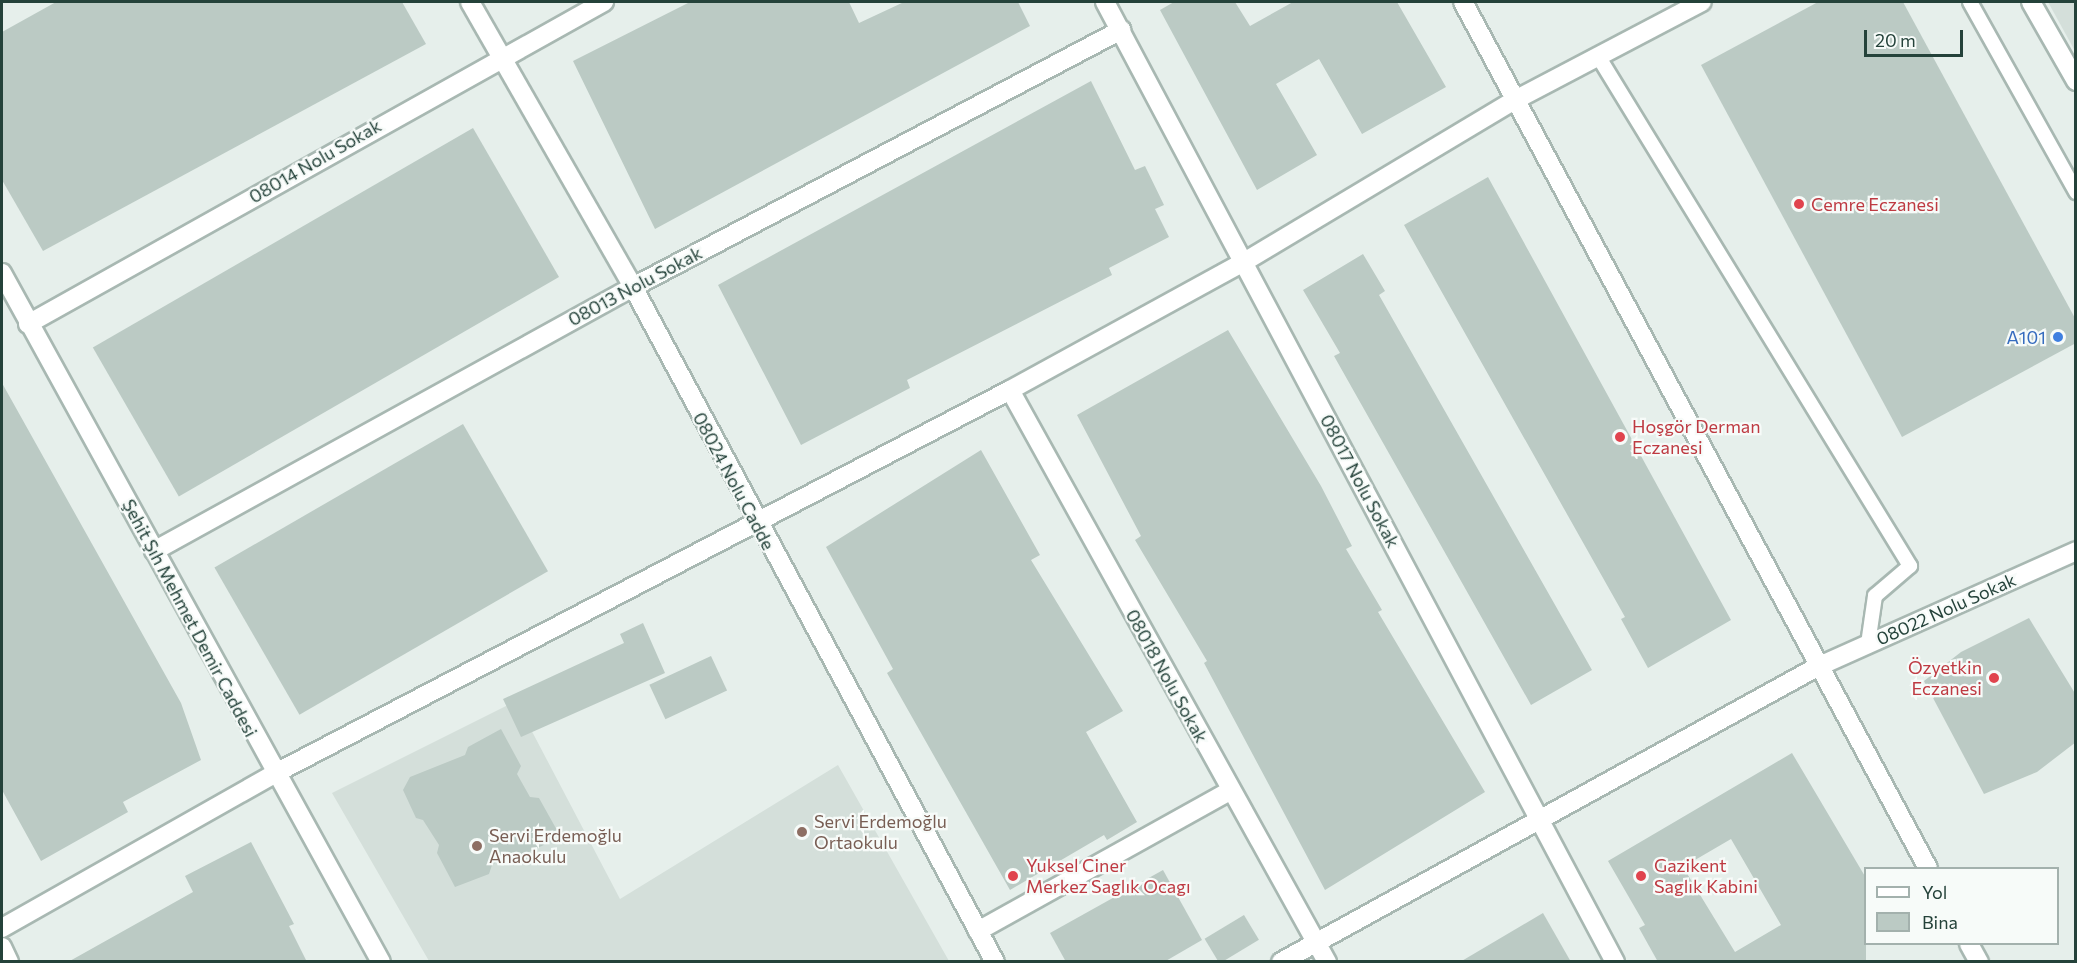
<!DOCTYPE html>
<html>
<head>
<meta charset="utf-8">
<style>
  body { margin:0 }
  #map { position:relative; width:2077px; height:963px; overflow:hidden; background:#e6efeb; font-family:Commissioner,sans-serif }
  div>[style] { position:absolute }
  .built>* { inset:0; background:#d4dfda }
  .building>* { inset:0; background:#bbcac4; transform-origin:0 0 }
  .roads { filter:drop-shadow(2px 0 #a8b8b2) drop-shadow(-2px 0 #a8b8b2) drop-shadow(0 2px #a8b8b2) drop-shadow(0 -2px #a8b8b2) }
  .lane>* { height:14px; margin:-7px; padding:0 7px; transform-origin:7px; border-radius:7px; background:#fff }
  .street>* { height:18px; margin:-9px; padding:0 9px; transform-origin:9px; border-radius:9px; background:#fff }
  .secondary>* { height:18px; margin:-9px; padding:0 9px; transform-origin:9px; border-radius:9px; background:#fff }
  .dots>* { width:16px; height:16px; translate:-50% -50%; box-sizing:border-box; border:3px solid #f7fbf9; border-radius:50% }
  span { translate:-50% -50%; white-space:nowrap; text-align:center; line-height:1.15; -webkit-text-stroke:4.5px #f7fbf9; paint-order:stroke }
  .street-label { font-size:18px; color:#24423a }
  .health-label { font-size:18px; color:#be3a42 }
  .left { translate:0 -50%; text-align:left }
  .right { translate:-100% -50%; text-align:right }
  .shop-label { font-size:18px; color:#366cbe }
  .education-label { font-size:18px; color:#785e54 }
  .frame { position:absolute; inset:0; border:3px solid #24423a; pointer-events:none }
  .legend { position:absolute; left:1864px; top:867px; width:195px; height:78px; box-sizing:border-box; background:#f7fbf9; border:2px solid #a3b1ad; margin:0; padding:8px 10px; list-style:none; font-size:18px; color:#24423a }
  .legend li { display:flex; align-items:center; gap:12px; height:30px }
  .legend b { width:30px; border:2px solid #a3b1ad }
  .scale { position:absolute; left:1864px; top:30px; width:99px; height:27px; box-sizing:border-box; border:3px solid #24423a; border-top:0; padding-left:8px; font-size:18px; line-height:21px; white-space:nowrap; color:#24423a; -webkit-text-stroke:4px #f7fbf9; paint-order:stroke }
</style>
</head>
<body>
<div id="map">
  <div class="built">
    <i style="clip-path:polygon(2048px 2px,2075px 2px,2075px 51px)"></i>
    <i style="clip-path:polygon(516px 701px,620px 899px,838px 765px,949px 961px,429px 961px,332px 793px)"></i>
  </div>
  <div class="building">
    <i style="clip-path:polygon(56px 2px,402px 2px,426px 44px,43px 251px,2px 180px,2px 32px)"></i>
    <i style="clip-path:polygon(690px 2px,849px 2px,859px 23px,904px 2px,1018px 2px,1030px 26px,655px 229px,573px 61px)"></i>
    <i style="clip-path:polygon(1174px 2px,1235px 2px,1250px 26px,1293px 2px,1397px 2px,1446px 87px,1362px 134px,1319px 59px,1276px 84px,1317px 155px,1257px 190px,1160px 10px)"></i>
    <i style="clip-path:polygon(1818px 2px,1903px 2px,2076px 320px,2076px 343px,1902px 437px,1701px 65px)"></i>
    <i style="clip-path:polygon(1091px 81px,1135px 170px,1145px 166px,1164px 205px,1155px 209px,1169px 237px,1109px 268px,1112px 275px,907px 380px,910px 388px,801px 445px,718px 285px)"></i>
    <i style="left:473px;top:128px;width:172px;height:439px;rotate:60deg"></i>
    <i style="clip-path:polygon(1488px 177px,1731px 620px,1648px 668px,1621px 619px,1625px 617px,1404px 225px)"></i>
    <i style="clip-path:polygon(1363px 254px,1385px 291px,1379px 295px,1592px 670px,1531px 705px,1334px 356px,1340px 353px,1303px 290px)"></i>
    <i style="clip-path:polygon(1228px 330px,1321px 486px,1352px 546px,1346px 549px,1382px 610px,1378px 612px,1485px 792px,1325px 890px,1204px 663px,1207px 661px,1135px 540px,1141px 536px,1077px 415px)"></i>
    <i style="clip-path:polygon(2px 383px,181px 703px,201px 760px,123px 802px,128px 812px,41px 861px,2px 790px)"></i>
    <i style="left:463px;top:424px;width:170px;height:287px;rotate:60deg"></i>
    <i style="clip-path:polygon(981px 450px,1040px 555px,1031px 560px,1123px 711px,1086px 732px,1137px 822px,1107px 840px,1104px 835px,1010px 890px,887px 673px,893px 669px,826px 547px)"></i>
    <i style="clip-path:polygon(2029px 618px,2076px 695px,2076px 742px,2037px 772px,1984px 794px,1924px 681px,1961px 652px)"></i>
    <i style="clip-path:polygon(643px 623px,665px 673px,521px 737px,503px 699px,624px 643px,620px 634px)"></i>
    <i style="left:711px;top:656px;width:38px;height:68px;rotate:65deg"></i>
    <i style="clip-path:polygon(501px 729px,521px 766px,517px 774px,530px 797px,539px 798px,558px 832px,552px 841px,523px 855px,510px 853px,492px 865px,489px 874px,455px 887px,437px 853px,439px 845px,423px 820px,416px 818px,403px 790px,410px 777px,465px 755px,468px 747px)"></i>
    <i style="clip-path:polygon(evenodd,1792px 753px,1866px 878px,1866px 962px,1658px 962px,1639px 928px,1645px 925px,1608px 861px,1792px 753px,1731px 839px,1781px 925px,1735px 952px,1683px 867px,1731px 839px)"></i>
    <i style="clip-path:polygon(251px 842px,294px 924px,289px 926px,307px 962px,68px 962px,193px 892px,185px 876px)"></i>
    <i style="clip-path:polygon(1163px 870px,1202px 940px,1164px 962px,1066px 962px,1050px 933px)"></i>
    <i style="clip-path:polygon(1543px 913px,1571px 962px,1460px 962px)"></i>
    <i style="left:1244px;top:915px;width:29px;height:46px;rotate:59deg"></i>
  </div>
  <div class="roads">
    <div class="lane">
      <i style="left:1970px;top:2px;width:218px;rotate:60.8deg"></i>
      <i style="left:1598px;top:56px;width:598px;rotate:58.54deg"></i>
      <i style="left:1910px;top:566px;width:46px;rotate:139.4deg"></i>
      <i style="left:1875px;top:596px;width:49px;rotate:98.3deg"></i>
    </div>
    <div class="street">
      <i style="left:470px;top:2px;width:328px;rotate:60.2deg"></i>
      <i style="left:633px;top:287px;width:766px;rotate:61.8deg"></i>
      <i style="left:1105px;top:2px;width:1087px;rotate:62.02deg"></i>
      <i style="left:2031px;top:2px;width:91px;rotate:60.3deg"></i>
      <i style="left:2px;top:273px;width:786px;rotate:61.19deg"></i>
      <i style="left:28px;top:324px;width:660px;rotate:-29.21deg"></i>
      <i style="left:1010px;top:390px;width:654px;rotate:61deg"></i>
      <i style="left:154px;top:551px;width:547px;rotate:-28.86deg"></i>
      <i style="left:633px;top:287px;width:552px;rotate:-27.77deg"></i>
      <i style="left:2px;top:928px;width:313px;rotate:-29.5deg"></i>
      <i style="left:274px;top:774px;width:830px;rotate:-27.55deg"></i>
      <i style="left:1010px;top:390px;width:267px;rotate:-28.7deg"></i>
      <i style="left:1244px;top:262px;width:316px;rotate:-30.9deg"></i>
      <i style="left:1515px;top:100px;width:211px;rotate:-27.7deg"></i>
      <i style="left:978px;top:931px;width:288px;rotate:-29.1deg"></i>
      <i style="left:2px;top:947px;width:17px;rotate:65deg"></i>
      <i style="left:1281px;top:962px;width:612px;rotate:-28.83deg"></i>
      <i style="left:1817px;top:667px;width:284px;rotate:-24.1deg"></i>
    </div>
    <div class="secondary">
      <i style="left:1463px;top:2px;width:983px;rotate:61.77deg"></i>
      <i style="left:1969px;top:944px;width:21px;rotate:61deg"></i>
    </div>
  </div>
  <div class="dots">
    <i style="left:1799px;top:204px;background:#e0444e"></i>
    <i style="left:2058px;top:337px;background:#3f7fe0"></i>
    <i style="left:1620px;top:437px;background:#e0444e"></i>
    <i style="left:1994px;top:678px;background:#e0444e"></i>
    <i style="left:802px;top:832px;background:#8d6e63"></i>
    <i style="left:477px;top:846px;background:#8d6e63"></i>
    <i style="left:1013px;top:876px;background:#e0444e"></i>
    <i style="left:1641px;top:876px;background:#e0444e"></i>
  </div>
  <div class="street-label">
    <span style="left:315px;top:161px;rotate:-30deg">08014 Nolu Sokak</span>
    <span style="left:635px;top:286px;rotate:-28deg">08013 Nolu Sokak</span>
    <span style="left:734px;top:481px;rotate:62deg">08024 Nolu Cadde</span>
    <span style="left:1360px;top:481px;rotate:62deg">08017 Nolu Sokak</span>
    <span style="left:1946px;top:609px;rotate:-24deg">08022 Nolu Sokak</span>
    <span style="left:190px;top:618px;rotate:62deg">Şehit Şıh Mehmet Demir Caddesi</span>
    <span style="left:1167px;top:676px;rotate:61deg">08018 Nolu Sokak</span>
  </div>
  <div class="health-label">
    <span class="left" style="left:1811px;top:204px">Cemre Eczanesi</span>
    <span class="left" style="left:1632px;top:437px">Hoşgör Derman<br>Eczanesi</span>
    <span class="right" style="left:1982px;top:678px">Özyetkin<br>Eczanesi</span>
    <span class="left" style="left:1026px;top:876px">Yuksel Ciner<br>Merkez Saglık Ocagı</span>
    <span class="left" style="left:1654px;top:876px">Gazikent<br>Saglık Kabini</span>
  </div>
  <div class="shop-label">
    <span class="right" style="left:2046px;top:337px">A101</span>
  </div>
  <div class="education-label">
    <span class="left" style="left:814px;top:832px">Servi Erdemoğlu<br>Ortaokulu</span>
    <span class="left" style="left:489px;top:846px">Servi Erdemoğlu<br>Anaokulu</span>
  </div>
  <div class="frame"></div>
  <ul class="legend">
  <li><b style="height:8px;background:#fff"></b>Yol</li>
  <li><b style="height:16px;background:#bbcac4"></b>Bina</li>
  </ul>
  <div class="scale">20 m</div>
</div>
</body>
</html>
